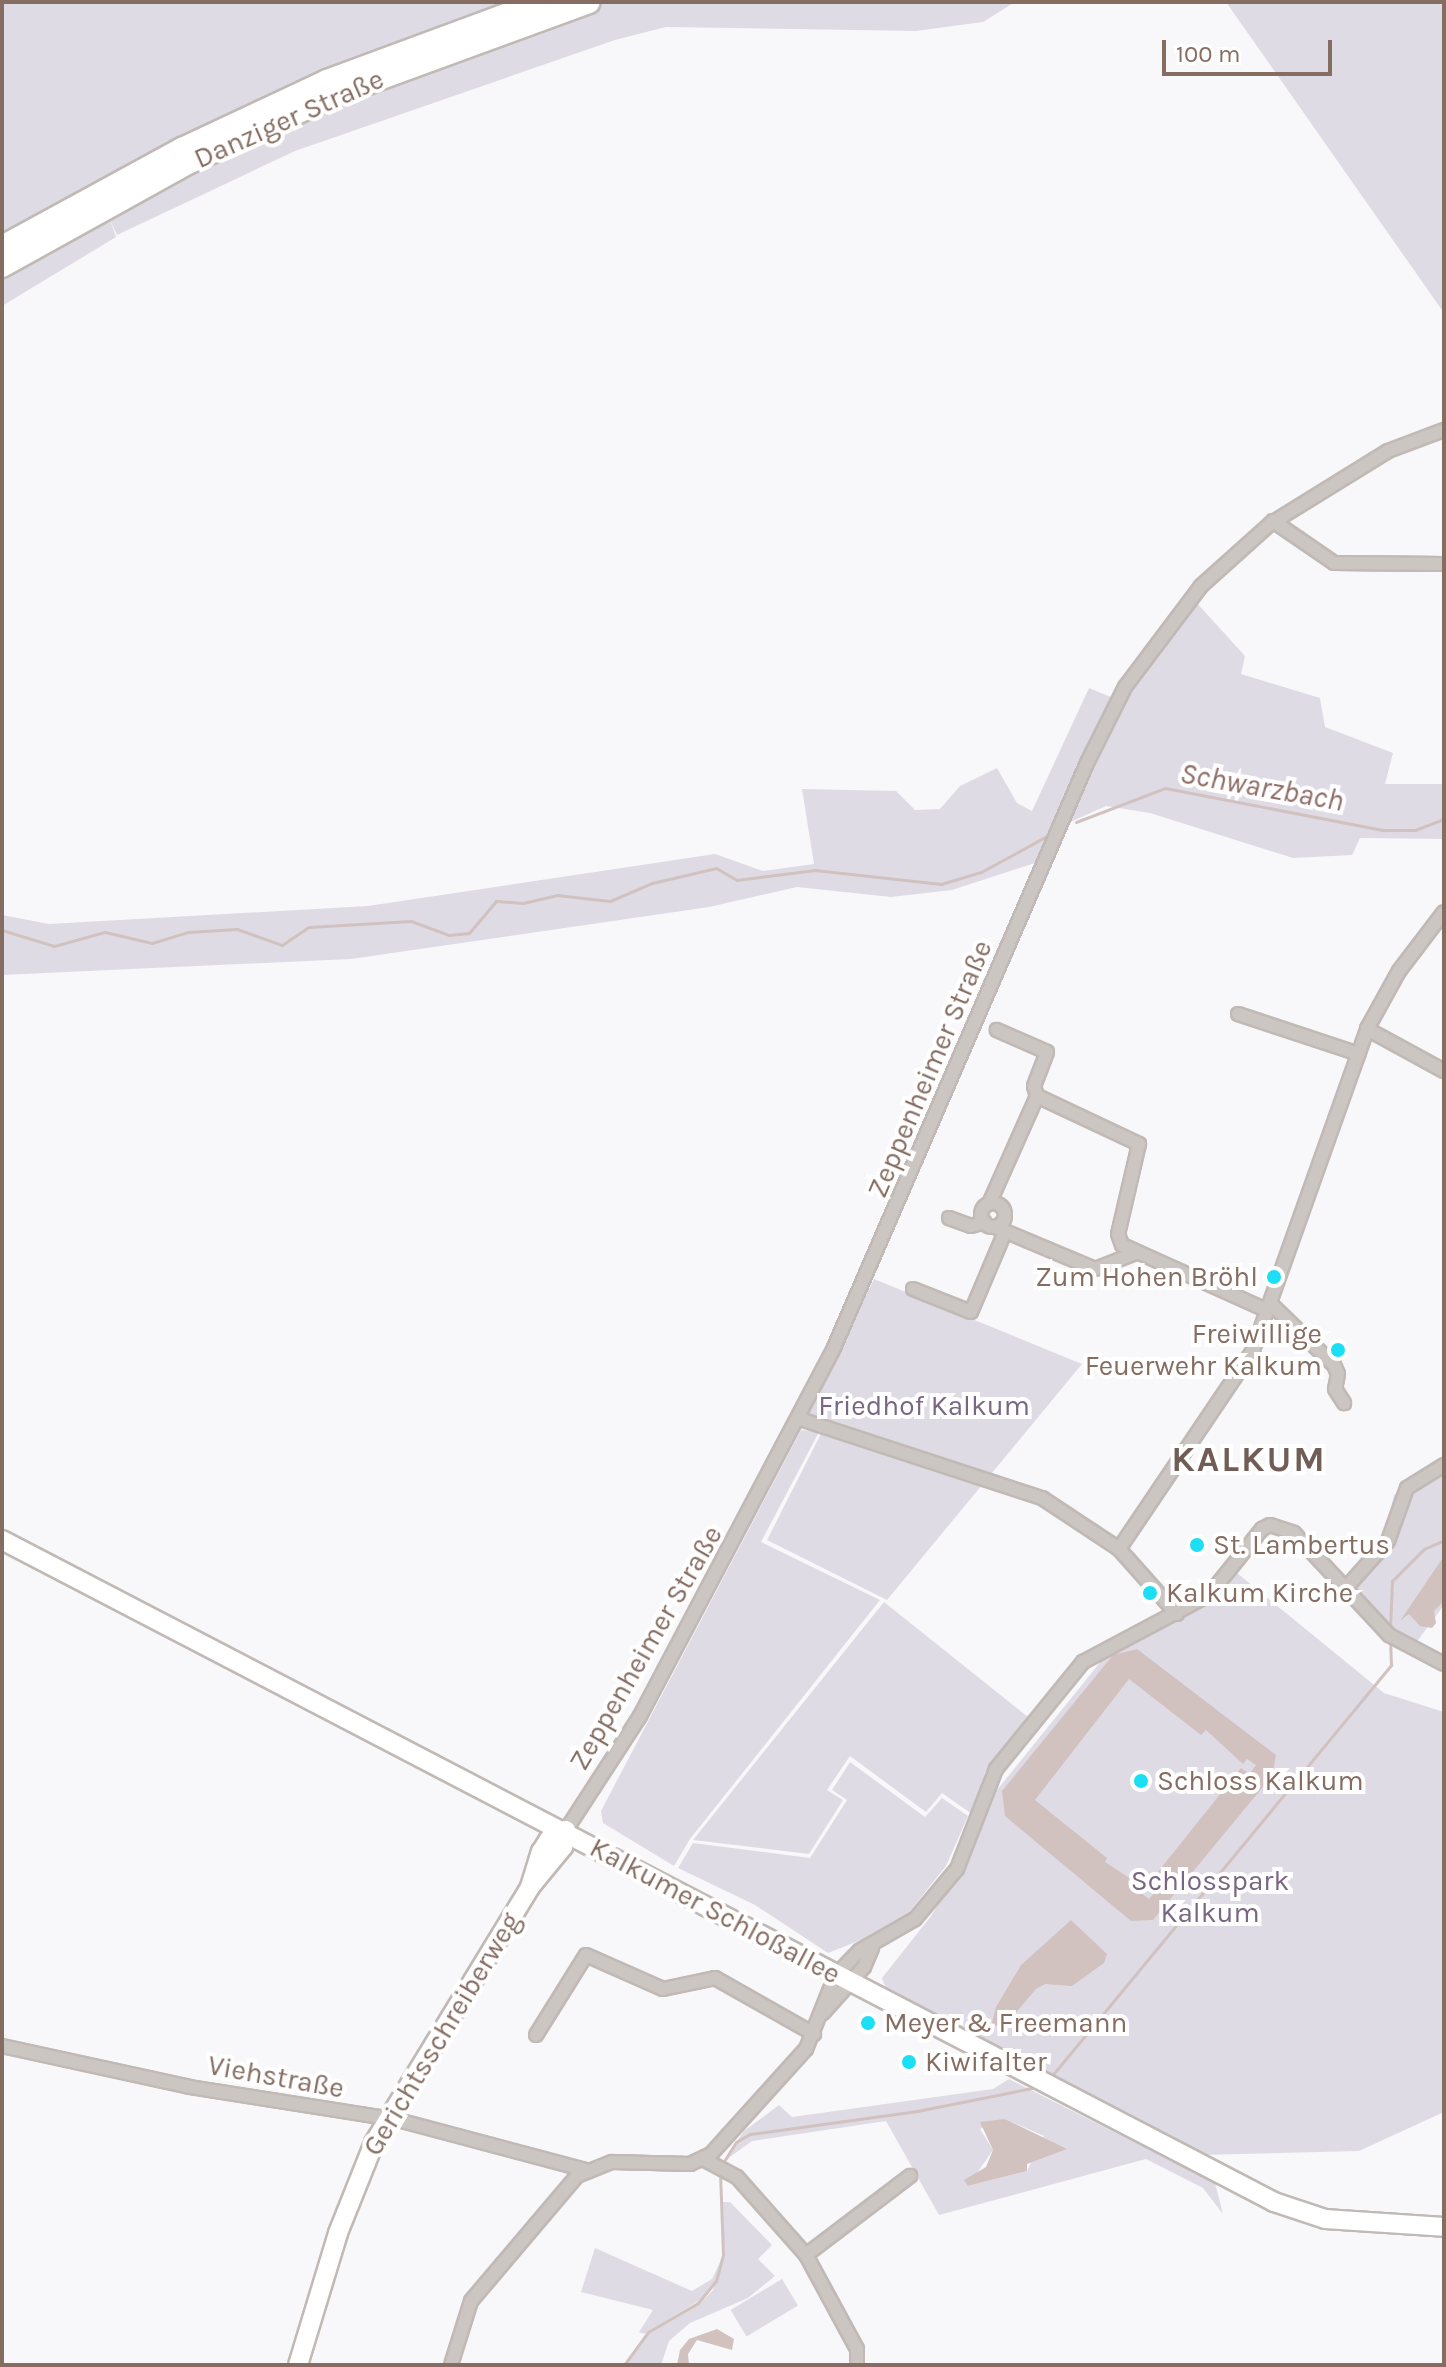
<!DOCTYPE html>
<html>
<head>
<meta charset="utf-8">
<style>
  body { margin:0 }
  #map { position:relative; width:1446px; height:2367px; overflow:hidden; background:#f8f8fa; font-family:Karla,sans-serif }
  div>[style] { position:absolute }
  .green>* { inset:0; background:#dfdbe5; transform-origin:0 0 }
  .water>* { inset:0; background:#d1c2bf }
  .stream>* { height:3px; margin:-1.5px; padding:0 1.5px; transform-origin:1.5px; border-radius:1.5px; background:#d1c2bf }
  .roads { filter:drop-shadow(2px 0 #c1b9b5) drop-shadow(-2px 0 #c1b9b5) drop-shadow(0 2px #c1b9b5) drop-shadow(0 -2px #c1b9b5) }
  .street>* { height:12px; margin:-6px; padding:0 6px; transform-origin:6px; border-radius:6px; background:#ccc6c2 }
  .street>.ring { margin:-6px; padding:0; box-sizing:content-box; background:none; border:12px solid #ccc6c2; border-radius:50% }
  .secondary>* { height:18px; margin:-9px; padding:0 9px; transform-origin:9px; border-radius:9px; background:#fff }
  .highway>* { height:22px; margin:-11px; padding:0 11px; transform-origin:11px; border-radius:11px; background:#fff }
  .dots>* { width:22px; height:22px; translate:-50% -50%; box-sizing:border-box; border:4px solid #fff; border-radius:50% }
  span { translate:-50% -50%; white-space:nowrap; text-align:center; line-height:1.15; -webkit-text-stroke:8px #fff; paint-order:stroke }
  .street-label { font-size:28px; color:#866d62 }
  .poi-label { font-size:28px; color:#866d62 }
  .right { translate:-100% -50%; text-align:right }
  .left { translate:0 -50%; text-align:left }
  .park-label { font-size:28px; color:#796682 }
  .water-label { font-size:30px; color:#8e6d67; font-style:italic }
  .district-label { font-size:36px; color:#705d55; font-weight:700; letter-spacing:2px }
  .frame { position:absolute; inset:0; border:4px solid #866d62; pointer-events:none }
  .scale { position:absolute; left:1162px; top:40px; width:170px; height:36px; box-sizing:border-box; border:4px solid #866d62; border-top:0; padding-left:10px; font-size:24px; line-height:28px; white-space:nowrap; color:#866d62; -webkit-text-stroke:6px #fff; paint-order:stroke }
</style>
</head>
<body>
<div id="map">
  <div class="green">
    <i style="clip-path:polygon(2px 2px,1015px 2px,983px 22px,916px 31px,666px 27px,615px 40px,295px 151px,117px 235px,110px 220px,116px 237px,2px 306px)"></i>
    <i style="clip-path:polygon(1226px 2px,1444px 2px,1444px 313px)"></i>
    <i style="clip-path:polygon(1196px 602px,1245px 656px,1241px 674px,1320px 698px,1325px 727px,1393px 753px,1385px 784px,1444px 784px,1444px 839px,1360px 838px,1352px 855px,1293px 858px,1150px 813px,1106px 806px,1066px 824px,1113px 719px,1155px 648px)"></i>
    <i style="clip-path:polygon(1089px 688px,1111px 697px,1044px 860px,952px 890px,891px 897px,797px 887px,709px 907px,351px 959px,2px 975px,2px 915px,49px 924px,368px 906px,715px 854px,763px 871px,814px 864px,802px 789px,896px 791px,915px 810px,940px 809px,960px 786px,997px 768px,1017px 803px,1032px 811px)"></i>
    <i style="clip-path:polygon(874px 1279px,1082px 1364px,887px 1600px,767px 1540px,827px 1422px,808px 1415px)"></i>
    <i style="clip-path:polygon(801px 1430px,819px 1432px,761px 1542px,880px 1600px,690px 1839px,674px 1866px,603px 1823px,601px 1811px)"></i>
    <i style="clip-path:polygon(1444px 1459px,1444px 1605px,1413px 1647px,1344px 1581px,1385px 1534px,1394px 1495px)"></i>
    <i style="clip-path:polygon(1237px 1573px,1384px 1693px,1444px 1712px,1444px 2112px,1359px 2151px,1199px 2155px,887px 1992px,882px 1978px,931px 1916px,976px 1843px,989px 1800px,1106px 1655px,1179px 1620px,1214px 1599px)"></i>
    <i style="clip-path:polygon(884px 1602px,1028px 1717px,985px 1772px,972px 1814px,942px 1793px,926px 1812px,850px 1756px,827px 1790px,843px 1800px,809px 1854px,693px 1840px)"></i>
    <i style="clip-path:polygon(850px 1762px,925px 1817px,942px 1798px,968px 1816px,946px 1866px,906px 1916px,881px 1932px,828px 1953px,755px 1905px,678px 1868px,693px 1843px,810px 1858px,847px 1800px,832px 1790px)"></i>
    <i style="clip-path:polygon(evenodd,1009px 2079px,1215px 2183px,1223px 2214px,1203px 2188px,1146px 2159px,939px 2215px,886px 2121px,752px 2141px,723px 2162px,744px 2131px,779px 2105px,792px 2117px,993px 2089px,1009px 2079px,1005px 2119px,1044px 2136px,1027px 2171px,968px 2186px,993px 2150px,980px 2129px,1005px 2119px)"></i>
    <i style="clip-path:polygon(723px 2202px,730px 2202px,772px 2245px,758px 2259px,775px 2276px,748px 2298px,690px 2323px,669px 2341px,661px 2365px,626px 2365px,648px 2334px,700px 2304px,713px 2290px,724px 2257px)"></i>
    <i style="clip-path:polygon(595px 2248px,692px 2291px,712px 2279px,720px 2262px,716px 2281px,700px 2300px,644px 2334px,639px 2332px,653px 2310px,581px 2292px)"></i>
    <i style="left:782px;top:2279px;width:31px;height:60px;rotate:59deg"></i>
  </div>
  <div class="water">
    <i style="clip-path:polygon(1444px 1556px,1444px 1601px,1434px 1611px,1436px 1623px,1432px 1628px,1420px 1626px,1409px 1614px,1400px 1621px)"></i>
    <i style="clip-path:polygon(evenodd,1137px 1649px,1276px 1755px,1272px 1776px,1153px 1920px,1131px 1921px,1005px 1816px,1002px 1791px,1113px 1655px,1137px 1649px,1129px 1679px,1201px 1735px,1206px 1730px,1243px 1764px,1247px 1759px,1256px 1765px,1249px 1774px,1241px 1768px,1149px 1883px,1157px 1890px,1149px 1899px,1140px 1892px,1143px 1887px,1105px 1862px,1107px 1858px,1035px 1800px,1129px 1679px)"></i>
    <i style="clip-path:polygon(1071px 1920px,1107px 1954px,1104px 1963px,1072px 1986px,1045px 1984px,1036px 1989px,1008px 2022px,996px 2026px,992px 2023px,996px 2007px,1021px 1965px)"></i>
    <i style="clip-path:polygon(1005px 2119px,1067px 2149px,1027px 2164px,1027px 2171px,968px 2186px,964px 2180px,986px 2167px,993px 2150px,980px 2122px)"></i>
    <i style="clip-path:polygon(717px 2329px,734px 2339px,732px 2350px,697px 2340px,688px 2354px,689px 2365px,677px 2365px,680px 2350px,689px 2339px)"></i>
  </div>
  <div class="stream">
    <i style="left:1076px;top:822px;width:95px;rotate:-20.9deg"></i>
    <i style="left:1165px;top:788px;width:223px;rotate:10.9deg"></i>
    <i style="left:1384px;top:830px;width:31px"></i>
    <i style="left:1415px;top:830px;width:31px;rotate:-21deg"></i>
    <i style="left:2px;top:930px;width:54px;rotate:17.1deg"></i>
    <i style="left:54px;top:946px;width:53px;rotate:-15.4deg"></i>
    <i style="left:105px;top:932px;width:48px;rotate:13.2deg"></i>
    <i style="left:152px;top:943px;width:38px;rotate:-17deg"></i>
    <i style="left:188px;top:932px;width:49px;rotate:-3.5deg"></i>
    <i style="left:237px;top:929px;width:48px;rotate:19.6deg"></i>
    <i style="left:282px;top:945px;width:32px;rotate:-34deg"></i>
    <i style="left:309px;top:927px;width:102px;rotate:-3.4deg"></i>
    <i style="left:411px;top:921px;width:40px;rotate:20.2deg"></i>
    <i style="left:449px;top:935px;width:20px;rotate:-6deg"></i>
    <i style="left:469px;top:933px;width:42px;rotate:-49.8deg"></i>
    <i style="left:496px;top:901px;width:27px;rotate:4deg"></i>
    <i style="left:523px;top:903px;width:35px;rotate:-13deg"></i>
    <i style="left:557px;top:895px;width:53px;rotate:6.5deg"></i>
    <i style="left:610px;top:901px;width:46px;rotate:-23.2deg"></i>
    <i style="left:652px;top:883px;width:66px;rotate:-13.2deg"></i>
    <i style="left:716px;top:868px;width:24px;rotate:30deg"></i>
    <i style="left:737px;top:880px;width:79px;rotate:-7.3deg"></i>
    <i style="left:815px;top:870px;width:127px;rotate:6.3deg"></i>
    <i style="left:941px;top:884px;width:42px;rotate:-16.7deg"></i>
    <i style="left:981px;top:872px;width:77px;rotate:-28.6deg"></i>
    <i style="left:1390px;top:1629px;width:48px;rotate:-87.6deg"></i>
    <i style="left:1392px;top:1581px;width:45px;rotate:-45deg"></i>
    <i style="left:1424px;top:1549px;width:22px;rotate:-24deg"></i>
    <i style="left:1050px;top:2078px;width:536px;rotate:-50.45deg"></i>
    <i style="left:1391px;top:1665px;width:24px;rotate:-92deg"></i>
    <i style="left:721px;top:2166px;width:28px;rotate:-58deg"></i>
    <i style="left:736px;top:2142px;width:16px;rotate:-30deg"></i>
    <i style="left:750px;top:2134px;width:169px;rotate:-7.8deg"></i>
    <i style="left:917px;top:2111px;width:122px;rotate:-11.3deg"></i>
    <i style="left:624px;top:2365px;width:41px;rotate:-54deg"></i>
    <i style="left:648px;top:2332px;width:58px;rotate:-30.1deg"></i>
    <i style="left:698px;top:2303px;width:28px;rotate:-51deg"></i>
    <i style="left:716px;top:2281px;width:28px;rotate:-75deg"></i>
    <i style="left:723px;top:2254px;width:80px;rotate:-92.1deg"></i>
  </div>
  <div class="roads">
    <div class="street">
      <i style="left:1273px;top:521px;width:74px;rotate:34.5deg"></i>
      <i style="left:1334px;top:563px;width:110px;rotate:0.5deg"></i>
      <i style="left:1238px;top:1014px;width:127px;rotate:18.3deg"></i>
      <i style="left:1367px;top:1029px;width:88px;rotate:28.6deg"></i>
      <i style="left:1037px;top:1096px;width:113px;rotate:25.2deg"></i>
      <i style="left:1139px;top:1144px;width:92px;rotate:103.1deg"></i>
      <i style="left:1118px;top:1234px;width:12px;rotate:70deg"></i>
      <i style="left:1122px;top:1245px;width:160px;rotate:24.3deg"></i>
      <i class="ring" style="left:981px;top:1203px;width:12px;height:12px"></i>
      <i style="left:989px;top:1204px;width:118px;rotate:-66deg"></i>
      <i style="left:1037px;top:1096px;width:10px;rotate:-107deg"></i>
      <i style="left:1034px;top:1086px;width:36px;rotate:-69deg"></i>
      <i style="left:1047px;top:1052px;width:55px;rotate:-156.3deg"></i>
      <i style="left:949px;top:1218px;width:23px;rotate:20deg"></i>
      <i style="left:971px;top:1226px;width:14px;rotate:-17deg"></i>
      <i style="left:995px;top:1227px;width:108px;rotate:22.8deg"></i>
      <i style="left:1095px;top:1269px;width:44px;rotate:-21.3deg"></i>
      <i style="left:913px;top:1289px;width:62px;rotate:21.6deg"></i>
      <i style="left:971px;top:1312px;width:87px;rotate:-67deg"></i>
      <i style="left:1271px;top:1304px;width:88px;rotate:44.1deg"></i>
      <i style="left:1334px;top:1365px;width:10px;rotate:66deg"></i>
      <i style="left:1338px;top:1374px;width:15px;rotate:101deg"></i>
      <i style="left:1335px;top:1389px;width:17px;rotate:57deg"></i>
      <i style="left:800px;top:1419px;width:255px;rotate:18.1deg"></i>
      <i style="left:1042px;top:1498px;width:92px;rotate:33.5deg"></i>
      <i style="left:1119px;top:1549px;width:87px;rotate:48.3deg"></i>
      <i style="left:1119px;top:1549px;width:240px;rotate:-56deg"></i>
      <i style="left:1253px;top:1350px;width:341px;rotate:-70.4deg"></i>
      <i style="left:1367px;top:1029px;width:66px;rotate:-61.1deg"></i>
      <i style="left:1399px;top:971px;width:74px;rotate:-52.7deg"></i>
      <i style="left:1345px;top:1589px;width:64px;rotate:-48.1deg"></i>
      <i style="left:1388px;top:1541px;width:56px;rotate:-70.3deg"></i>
      <i style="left:1407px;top:1488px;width:44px;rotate:-31.9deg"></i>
      <i style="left:566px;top:1830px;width:136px;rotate:-57deg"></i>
      <i style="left:640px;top:1716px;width:414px;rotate:-62.2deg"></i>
      <i style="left:833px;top:1350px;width:640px;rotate:-66.6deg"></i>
      <i style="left:1087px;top:763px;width:85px;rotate:-63.4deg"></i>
      <i style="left:1125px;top:687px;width:126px;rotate:-53deg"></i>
      <i style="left:1201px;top:586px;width:93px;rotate:-41.9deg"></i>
      <i style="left:1270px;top:524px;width:139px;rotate:-31.7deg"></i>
      <i style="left:1388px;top:451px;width:60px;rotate:-20.6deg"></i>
      <i style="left:823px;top:2013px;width:62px;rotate:-48.3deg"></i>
      <i style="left:864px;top:1967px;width:21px;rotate:-67deg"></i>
      <i style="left:536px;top:2035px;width:94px;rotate:-58deg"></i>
      <i style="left:586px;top:1955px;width:84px;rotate:23.8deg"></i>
      <i style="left:663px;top:1989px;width:53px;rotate:-11.9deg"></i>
      <i style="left:715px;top:1978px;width:114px;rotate:29.5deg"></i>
      <i style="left:2px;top:2046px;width:192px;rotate:12.3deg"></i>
      <i style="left:190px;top:2087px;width:211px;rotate:9deg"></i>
      <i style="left:398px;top:2120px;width:195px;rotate:14.9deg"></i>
      <i style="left:703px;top:2159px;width:38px;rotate:28deg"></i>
      <i style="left:737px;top:2177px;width:104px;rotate:48.5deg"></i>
      <i style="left:806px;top:2255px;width:107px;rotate:61.5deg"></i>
      <i style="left:857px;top:2349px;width:16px;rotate:90deg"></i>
      <i style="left:806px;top:2255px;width:131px;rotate:-37.2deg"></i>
      <i style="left:451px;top:2365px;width:67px;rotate:-72.6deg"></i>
      <i style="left:471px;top:2301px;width:164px;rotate:-49.7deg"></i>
      <i style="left:577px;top:2176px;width:38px;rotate:-22deg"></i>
      <i style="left:612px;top:2162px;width:78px;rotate:1.5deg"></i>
      <i style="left:690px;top:2164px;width:23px;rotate:-25deg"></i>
      <i style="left:711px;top:2154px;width:142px;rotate:-47.9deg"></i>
      <i style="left:806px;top:2049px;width:79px;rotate:-68.3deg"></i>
      <i style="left:835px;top:1976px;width:35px;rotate:-46deg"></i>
      <i style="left:859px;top:1951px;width:64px;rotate:-29.7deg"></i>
      <i style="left:915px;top:1919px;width:65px;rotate:-50deg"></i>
      <i style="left:957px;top:1869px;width:107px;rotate:-68.7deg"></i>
      <i style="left:996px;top:1769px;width:138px;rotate:-50.9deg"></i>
      <i style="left:1083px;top:1662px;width:143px;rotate:-28deg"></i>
      <i style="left:1209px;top:1595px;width:85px;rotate:-51.2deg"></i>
      <i style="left:1262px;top:1529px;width:9px;rotate:-27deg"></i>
      <i style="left:1270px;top:1525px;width:25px;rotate:18deg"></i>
      <i style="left:1294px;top:1533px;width:139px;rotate:47deg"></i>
      <i style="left:1389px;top:1635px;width:62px;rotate:27.8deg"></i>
    </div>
    <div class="secondary">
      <i style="left:2px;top:1540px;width:1434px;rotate:27.49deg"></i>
      <i style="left:1274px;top:2202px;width:54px;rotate:18.4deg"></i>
      <i style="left:1325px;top:2219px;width:119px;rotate:3.8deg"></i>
      <i style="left:530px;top:1887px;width:52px;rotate:-50.5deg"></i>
      <i style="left:563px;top:1847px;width:17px;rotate:-80deg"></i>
      <i style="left:298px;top:2365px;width:138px;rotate:-73.1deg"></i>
      <i style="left:338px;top:2233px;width:97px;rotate:-68.2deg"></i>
      <i style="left:374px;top:2143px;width:300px;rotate:-58.6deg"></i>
      <i style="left:530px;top:1887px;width:37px;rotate:-73deg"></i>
      <i style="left:541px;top:1852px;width:15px;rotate:-58deg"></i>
      <i style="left:549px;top:1839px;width:19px;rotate:-28deg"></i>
    </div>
    <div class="highway">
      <i style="left:2px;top:247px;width:205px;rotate:-28.6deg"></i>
      <i style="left:182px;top:149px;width:160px;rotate:-25.1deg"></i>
      <i style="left:327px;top:81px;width:228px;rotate:-20.3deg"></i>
      <i style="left:2px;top:266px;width:215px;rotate:-29deg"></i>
      <i style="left:190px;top:162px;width:160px;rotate:-24.8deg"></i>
      <i style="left:335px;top:95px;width:270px;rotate:-20.1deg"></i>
    </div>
  </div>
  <div class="dots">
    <i style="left:1274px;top:1277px;background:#1cdef5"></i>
    <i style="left:1338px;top:1350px;background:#1cdef5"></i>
    <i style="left:1197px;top:1545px;background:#1cdef5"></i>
    <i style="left:1150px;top:1593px;background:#1cdef5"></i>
    <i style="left:1141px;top:1781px;background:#1cdef5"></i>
    <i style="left:868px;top:2023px;background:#1cdef5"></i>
    <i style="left:909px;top:2062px;background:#1cdef5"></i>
  </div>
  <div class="street-label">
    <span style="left:289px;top:119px;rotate:-24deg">Danziger Straße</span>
    <span style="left:930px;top:1069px;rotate:-67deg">Zeppenheimer Straße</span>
    <span style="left:646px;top:1648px;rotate:-60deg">Zeppenheimer Straße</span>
    <span style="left:715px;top:1911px;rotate:28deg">Kalkumer Schloßallee</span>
    <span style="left:442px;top:2034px;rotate:-59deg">Gerichtsschreiberweg</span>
    <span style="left:276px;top:2077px;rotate:10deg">Viehstraße</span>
  </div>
  <div class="poi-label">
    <span class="right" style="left:1258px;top:1277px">Zum Hohen Bröhl</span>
    <span class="right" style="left:1322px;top:1350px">Freiwillige<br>Feuerwehr Kalkum</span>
    <span class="left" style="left:1213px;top:1545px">St. Lambertus</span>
    <span class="left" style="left:1166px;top:1593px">Kalkum Kirche</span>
    <span class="left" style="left:1157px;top:1781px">Schloss Kalkum</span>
    <span class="left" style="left:884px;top:2023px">Meyer &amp; Freemann</span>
    <span class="left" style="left:925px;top:2062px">Kiwifalter</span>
  </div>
  <div class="park-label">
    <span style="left:924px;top:1406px">Friedhof Kalkum</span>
    <span style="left:1210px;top:1897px">Schlosspark<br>Kalkum</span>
  </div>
  <div class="water-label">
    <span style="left:1262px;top:787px;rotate:10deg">Schwarzbach</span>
  </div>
  <div class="district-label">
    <span style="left:1249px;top:1460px">KALKUM</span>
  </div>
  <div class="frame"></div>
  <div class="scale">100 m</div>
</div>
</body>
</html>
